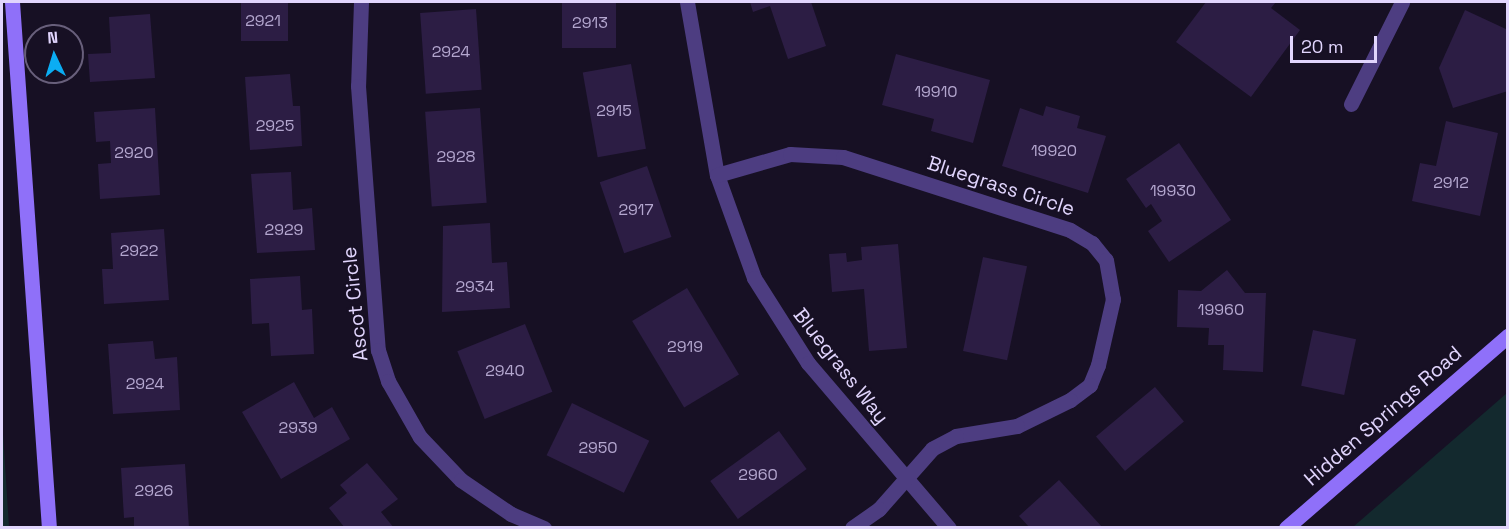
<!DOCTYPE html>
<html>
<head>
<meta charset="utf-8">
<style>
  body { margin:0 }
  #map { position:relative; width:1509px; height:529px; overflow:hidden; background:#171024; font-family:"Space Grotesk",sans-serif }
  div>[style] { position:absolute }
  .green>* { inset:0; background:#13292e }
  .building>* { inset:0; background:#2c1d44; transform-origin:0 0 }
  .street>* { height:15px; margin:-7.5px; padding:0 7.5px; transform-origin:7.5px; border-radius:7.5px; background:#4d3d81 }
  .secondary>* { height:15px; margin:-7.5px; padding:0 7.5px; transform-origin:7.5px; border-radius:7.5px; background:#8f70f9 }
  span { translate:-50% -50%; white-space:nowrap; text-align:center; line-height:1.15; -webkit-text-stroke:4.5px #171024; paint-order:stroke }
  .number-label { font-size:16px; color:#b4a7cf }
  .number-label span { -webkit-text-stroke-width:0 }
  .street-label { font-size:20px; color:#e1d5fd }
  .frame { position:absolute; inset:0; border:3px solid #e1d5fd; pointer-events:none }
  .north { position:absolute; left:24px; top:24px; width:60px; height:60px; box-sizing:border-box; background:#171024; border:2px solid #685f7b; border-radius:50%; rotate:356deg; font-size:16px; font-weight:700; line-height:24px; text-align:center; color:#e1d5fd }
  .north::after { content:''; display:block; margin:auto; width:21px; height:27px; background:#0badf3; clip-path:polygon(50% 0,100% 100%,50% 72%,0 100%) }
  .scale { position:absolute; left:1290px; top:36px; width:87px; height:27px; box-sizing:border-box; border:3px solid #e1d5fd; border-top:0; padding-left:8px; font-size:18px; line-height:21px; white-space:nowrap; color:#e1d5fd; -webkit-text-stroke:4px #171024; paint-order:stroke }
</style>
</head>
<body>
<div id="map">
  <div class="green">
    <i style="clip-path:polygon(1507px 393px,1507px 527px,1353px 527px)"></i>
    <i style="clip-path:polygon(2px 418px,9px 527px,2px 527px)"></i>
  </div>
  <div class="building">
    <i style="left:241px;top:2px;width:47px;height:39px"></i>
    <i style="left:562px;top:2px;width:54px;height:46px"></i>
    <i style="clip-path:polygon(750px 2px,811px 2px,826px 46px,788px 59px,770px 6px,753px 12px)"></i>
    <i style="clip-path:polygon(1206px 2px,1276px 2px,1271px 8px,1300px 30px,1251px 97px,1176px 42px)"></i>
    <i style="left:476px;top:9px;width:81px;height:56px;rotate:86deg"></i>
    <i style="clip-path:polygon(1465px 10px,1508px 30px,1508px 91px,1453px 108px,1439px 68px)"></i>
    <i style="clip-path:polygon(150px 14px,155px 78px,90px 82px,88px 54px,111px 53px,109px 17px)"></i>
    <i style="clip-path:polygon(896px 54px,990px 80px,973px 143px,931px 131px,934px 119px,882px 105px)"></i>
    <i style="left:631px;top:64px;width:86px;height:49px;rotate:80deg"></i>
    <i style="clip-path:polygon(290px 74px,293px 106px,300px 106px,302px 146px,250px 150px,245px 77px)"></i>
    <i style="clip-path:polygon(1046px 106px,1080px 116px,1077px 128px,1106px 136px,1088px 193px,1002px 166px,1020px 108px,1043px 116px)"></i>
    <i style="clip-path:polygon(155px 108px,160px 195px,100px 199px,98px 164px,111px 163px,110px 141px,96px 142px,94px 112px)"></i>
    <i style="left:480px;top:108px;width:95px;height:55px;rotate:86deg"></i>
    <i style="clip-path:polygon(1446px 121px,1498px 133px,1480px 216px,1412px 201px,1420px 163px,1436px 166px)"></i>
    <i style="clip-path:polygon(1179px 143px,1231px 220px,1169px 262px,1148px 231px,1162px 221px,1151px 204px,1146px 208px,1126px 179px)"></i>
    <i style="left:647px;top:166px;width:75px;height:50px;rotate:71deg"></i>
    <i style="clip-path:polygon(291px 172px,293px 210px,312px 208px,315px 250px,257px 253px,251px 174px)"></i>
    <i style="clip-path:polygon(490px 223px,492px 263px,507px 262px,510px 308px,442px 312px,443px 226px)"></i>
    <i style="clip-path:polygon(164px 229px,169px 300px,104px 304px,102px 269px,113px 269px,111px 233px)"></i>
    <i style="clip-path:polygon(898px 244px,907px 348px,869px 351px,864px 289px,832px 292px,829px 254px,846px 253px,847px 262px,862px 260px,861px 247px)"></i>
    <i style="left:983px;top:257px;width:45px;height:96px;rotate:12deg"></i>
    <i style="clip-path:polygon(1227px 270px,1245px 293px,1266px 293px,1263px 372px,1223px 370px,1224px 345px,1208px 345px,1209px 328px,1177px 327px,1178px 290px,1201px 291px)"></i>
    <i style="clip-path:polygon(300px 276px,302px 310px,312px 309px,314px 354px,271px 356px,269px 323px,252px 324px,250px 279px)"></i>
    <i style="left:687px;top:288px;width:101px;height:64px;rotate:59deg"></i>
    <i style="left:525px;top:324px;width:73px;height:73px;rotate:68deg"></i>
    <i style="left:1313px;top:330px;width:44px;height:57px;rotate:12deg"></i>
    <i style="clip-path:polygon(153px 341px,155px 359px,177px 357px,180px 410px,113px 414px,108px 344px)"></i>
    <i style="clip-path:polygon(294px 382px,314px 418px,332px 407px,350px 439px,281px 479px,242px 412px)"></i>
    <i style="left:1155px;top:387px;width:45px;height:77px;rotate:50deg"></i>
    <i style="left:572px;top:403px;width:86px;height:58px;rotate:26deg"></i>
    <i style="left:779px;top:431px;width:47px;height:85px;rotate:54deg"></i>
    <i style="clip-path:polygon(367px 463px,398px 499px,381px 512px,394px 528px,345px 528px,329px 508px,347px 493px,340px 485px)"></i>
    <i style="clip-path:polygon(185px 464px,189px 528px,134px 528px,134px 517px,124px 518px,121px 468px)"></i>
    <i style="clip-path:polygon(1059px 480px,1103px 528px,1030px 528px,1019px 516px)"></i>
  </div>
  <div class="street">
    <i style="left:361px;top:2px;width:84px;rotate:92deg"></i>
    <i style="left:358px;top:86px;width:265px;rotate:85.7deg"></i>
    <i style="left:378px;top:350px;width:33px;rotate:72deg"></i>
    <i style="left:388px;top:381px;width:64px;rotate:60.3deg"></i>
    <i style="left:420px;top:437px;width:59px;rotate:46.4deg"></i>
    <i style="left:461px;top:480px;width:60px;rotate:34.2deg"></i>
    <i style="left:511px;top:514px;width:36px;rotate:23deg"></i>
    <i style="left:687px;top:2px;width:176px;rotate:80.2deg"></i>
    <i style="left:717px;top:175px;width:109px;rotate:70.2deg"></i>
    <i style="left:754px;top:278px;width:101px;rotate:57.6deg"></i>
    <i style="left:808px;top:363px;width:217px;rotate:49.5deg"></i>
    <i style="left:1351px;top:104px;width:114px;rotate:-63.4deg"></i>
    <i style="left:717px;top:175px;width:76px;rotate:-16deg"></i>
    <i style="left:790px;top:154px;width:53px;rotate:3.2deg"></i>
    <i style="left:843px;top:157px;width:238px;rotate:17.8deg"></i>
    <i style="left:1070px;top:230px;width:26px;rotate:31deg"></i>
    <i style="left:1092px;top:243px;width:22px;rotate:51deg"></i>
    <i style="left:1106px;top:260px;width:40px;rotate:80deg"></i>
    <i style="left:1113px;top:299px;width:68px;rotate:102.8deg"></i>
    <i style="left:1098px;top:365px;width:22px;rotate:112deg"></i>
    <i style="left:1090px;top:385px;width:25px;rotate:143deg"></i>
    <i style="left:1070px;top:400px;width:59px;rotate:153.9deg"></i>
    <i style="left:1017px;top:426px;width:62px;rotate:170.7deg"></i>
    <i style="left:956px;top:436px;width:27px;rotate:152deg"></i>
    <i style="left:932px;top:449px;width:80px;rotate:131.5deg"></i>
    <i style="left:879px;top:509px;width:33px;rotate:145deg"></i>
  </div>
  <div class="secondary">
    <i style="left:12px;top:2px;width:527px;rotate:85.98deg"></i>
    <i style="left:1286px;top:528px;width:294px;rotate:-40.9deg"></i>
  </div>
  <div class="number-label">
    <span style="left:263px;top:21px">2921</span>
    <span style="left:590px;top:23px">2913</span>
    <span style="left:451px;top:52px">2924</span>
    <span style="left:936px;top:92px">19910</span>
    <span style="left:614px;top:111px">2915</span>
    <span style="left:275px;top:126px">2925</span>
    <span style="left:1054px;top:151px">19920</span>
    <span style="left:134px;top:153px">2920</span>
    <span style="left:456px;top:157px">2928</span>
    <span style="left:1451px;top:183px">2912</span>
    <span style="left:1173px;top:191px">19930</span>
    <span style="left:636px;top:210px">2917</span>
    <span style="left:284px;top:230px">2929</span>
    <span style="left:139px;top:251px">2922</span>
    <span style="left:475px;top:287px">2934</span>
    <span style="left:1221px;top:310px">19960</span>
    <span style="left:685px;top:347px">2919</span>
    <span style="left:505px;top:371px">2940</span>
    <span style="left:145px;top:384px">2924</span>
    <span style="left:298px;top:428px">2939</span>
    <span style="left:598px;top:448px">2950</span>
    <span style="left:758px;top:475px">2960</span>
    <span style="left:154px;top:491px">2926</span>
  </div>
  <div class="street-label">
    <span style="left:1001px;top:186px;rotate:18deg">Bluegrass Circle</span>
    <span style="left:355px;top:304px;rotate:-96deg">Ascot Circle</span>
    <span style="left:841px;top:366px;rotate:52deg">Bluegrass Way</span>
    <span style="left:1383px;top:416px;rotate:-41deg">Hidden Springs Road</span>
  </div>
  <div class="frame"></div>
  <div class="north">N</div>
  <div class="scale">20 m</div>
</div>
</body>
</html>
